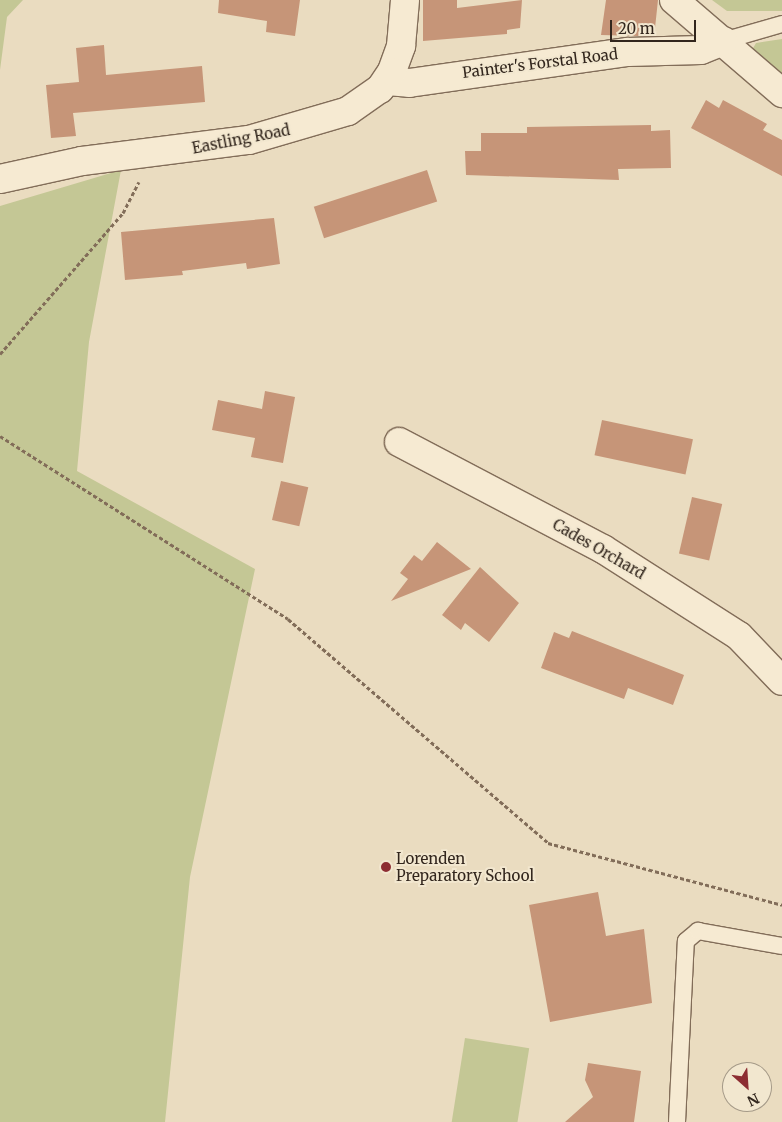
<!DOCTYPE html>
<html>
<head>
<meta charset="utf-8">
<style>
  body { margin:0 }
  #map { position:relative; width:782px; height:1122px; overflow:hidden; background:#eadcc0; font-family:Merriweather,serif }
  div>[style] { position:absolute }
  .green>* { inset:0; background:#c4c795; transform-origin:0 0 }
  .building>* { inset:0; background:#c69578; transform-origin:0 0 }
  .path>* { height:3px; margin-top:-1.5px; transform-origin:0; background:repeating-linear-gradient(90deg,#826d59 0 4px,transparent 0 6.5px) }
  .roads { filter:drop-shadow(1px 0 #826d59) drop-shadow(-1px 0 #826d59) drop-shadow(0 1px #826d59) drop-shadow(0 -1px #826d59) }
  .service>* { height:16px; margin:-8px; padding:0 8px; transform-origin:8px; border-radius:8px; background:#f6ead2 }
  .minor>* { height:28px; margin:-14px; padding:0 14px; transform-origin:14px; border-radius:14px; background:#f6ead2 }
  .tertiary>* { height:28px; margin:-14px; padding:0 14px; transform-origin:14px; border-radius:14px; background:#f6ead2 }
  .dots>* { width:14px; height:14px; translate:-50% -50%; box-sizing:border-box; border:2px solid #f2e7cf; border-radius:50% }
  span { translate:-50% -50%; white-space:nowrap; text-align:center; line-height:1.15; -webkit-text-stroke:4px #f2e7cf; paint-order:stroke }
  .street-label { font-size:15px; color:#32261d }
  .poi-label { font-size:15px; color:#32261d }
  .left { translate:0 -50%; text-align:left }
  .north { position:absolute; left:722px; top:1062px; width:50px; height:50px; box-sizing:border-box; background:#f2e7cf; border:1px solid #a59a88; border-radius:50%; rotate:154deg; font-size:14px; font-weight:700; line-height:20px; text-align:center; color:#32261d }
  .north::after { content:''; display:block; margin:auto; width:18px; height:22px; background:#8d2d32; clip-path:polygon(50% 0,100% 100%,50% 72%,0 100%) }
  .scale { position:absolute; left:610px; top:20px; width:86px; height:22px; box-sizing:border-box; border:2px solid #32261d; border-top:0; padding-left:6px; font-size:15px; line-height:18px; white-space:nowrap; color:#32261d; -webkit-text-stroke:4px #f2e7cf; paint-order:stroke }
</style>
</head>
<body>
<div id="map">
  <div class="green">
    <i style="clip-path:polygon(0 0,23px 0,7px 17px,0 70px)"></i>
    <i style="clip-path:polygon(712px 0,782px 0,782px 11px,727px 11px)"></i>
    <i style="clip-path:polygon(782px 39px,782px 79px,752px 50px,756px 43px)"></i>
    <i style="clip-path:polygon(121px 170px,89px 342px,77px 471px,255px 569px,190px 877px,165px 1122px,0 1122px,0 206px)"></i>
    <i style="left:465px;top:1038px;width:65px;height:85px;rotate:9deg"></i>
  </div>
  <div class="building">
    <i style="clip-path:polygon(219px 0,300px 0,295px 36px,266px 32px,267px 21px,218px 13px)"></i>
    <i style="clip-path:polygon(423px 0,457px 0,457px 8px,522px 0,520px 28px,507px 30px,507px 34px,423px 41px)"></i>
    <i style="clip-path:polygon(606px 0,658px 0,655px 28px,640px 26px,639px 36px,601px 35px)"></i>
    <i style="clip-path:polygon(104px 45px,106px 75px,202px 66px,205px 102px,73px 113px,76px 136px,51px 138px,46px 85px,79px 82px,76px 48px)"></i>
    <i style="clip-path:polygon(706px 100px,719px 108px,723px 100px,767px 124px,763px 130px,782px 140px,782px 176px,691px 128px)"></i>
    <i style="clip-path:polygon(651px 125px,651px 131px,670px 130px,671px 168px,618px 169px,619px 180px,466px 175px,465px 151px,481px 151px,481px 133px,527px 133px,527px 127px)"></i>
    <i style="left:427px;top:170px;width:33px;height:119px;rotate:72deg"></i>
    <i style="clip-path:polygon(274px 218px,280px 264px,247px 269px,246px 263px,182px 271px,183px 275px,125px 280px,121px 232px)"></i>
    <i style="clip-path:polygon(265px 391px,295px 397px,283px 463px,251px 457px,255px 438px,212px 430px,218px 400px,262px 409px)"></i>
    <i style="left:602px;top:420px;width:93px;height:36px;rotate:12deg"></i>
    <i style="left:281px;top:481px;width:28px;height:40px;rotate:13deg"></i>
    <i style="left:692px;top:497px;width:31px;height:58px;rotate:13deg"></i>
    <i style="clip-path:polygon(437px 542px,471px 569px,391px 601px,408px 579px,400px 573px,414px 555px,422px 561px)"></i>
    <i style="clip-path:polygon(480px 567px,519px 603px,489px 642px,465px 623px,461px 630px,442px 615px)"></i>
    <i style="clip-path:polygon(572px 631px,684px 675px,673px 705px,628px 688px,624px 699px,541px 668px,554px 632px,569px 638px)"></i>
    <i style="clip-path:polygon(598px 892px,606px 936px,644px 929px,652px 1003px,550px 1022px,529px 905px)"></i>
    <i style="clip-path:polygon(588px 1063px,641px 1071px,634px 1122px,565px 1122px,593px 1097px,585px 1080px)"></i>
  </div>
  <div class="path">
    <i style="left:0;top:354px;width:187px;rotate:-48.9deg"></i>
    <i style="left:123px;top:213px;width:35px;rotate:-63deg"></i>
    <i style="left:0;top:436px;width:341px;rotate:32.4deg"></i>
    <i style="left:288px;top:619px;width:343px;rotate:40.7deg"></i>
    <i style="left:548px;top:843px;width:242px;rotate:14.8deg"></i>
  </div>
  <div class="roads">
    <div class="service">
      <i style="left:723px;top:41px;width:61px;rotate:-16.1deg"></i>
      <i style="left:677px;top:1122px;width:181px;rotate:-87.2deg"></i>
      <i style="left:686px;top:941px;width:16px;rotate:-40deg"></i>
      <i style="left:698px;top:931px;width:85px;rotate:10.1deg"></i>
    </div>
    <div class="minor">
      <i style="left:399px;top:442px;width:230px;rotate:27.7deg"></i>
      <i style="left:603px;top:549px;width:161px;rotate:32.6deg"></i>
      <i style="left:739px;top:636px;width:62px;rotate:46.3deg"></i>
    </div>
    <div class="tertiary">
      <i style="left:674px;top:0;width:143px;rotate:40.7deg"></i>
      <i style="left:387px;top:81px;width:22px;rotate:5deg"></i>
      <i style="left:409px;top:83px;width:221px;rotate:-8.1deg"></i>
      <i style="left:628px;top:52px;width:73px;rotate:-1.6deg"></i>
      <i style="left:701px;top:50px;width:24px;rotate:-22deg"></i>
      <i style="left:0;top:179px;width:84px;rotate:-12.4deg"></i>
      <i style="left:82px;top:161px;width:168px;rotate:-7.2deg"></i>
      <i style="left:249px;top:140px;width:103px;rotate:-16.3deg"></i>
      <i style="left:348px;top:111px;width:39px;rotate:-35deg"></i>
      <i style="left:380px;top:89px;width:22px;rotate:-56deg"></i>
      <i style="left:392px;top:71px;width:27px;rotate:-70deg"></i>
      <i style="left:401px;top:46px;width:46px;rotate:-85deg"></i>
    </div>
  </div>
  <div class="dots">
    <i style="left:386px;top:867px;background:#8d2d32"></i>
  </div>
  <div class="street-label">
    <span style="left:540px;top:63px;rotate:-7deg">Painter's Forstal Road</span>
    <span style="left:241px;top:139px;rotate:-11deg">Eastling Road</span>
    <span style="left:599px;top:549px;rotate:30deg">Cades Orchard</span>
  </div>
  <div class="poi-label">
    <span class="left" style="left:396px;top:867px">Lorenden<br>Preparatory School</span>
  </div>
  <div class="north">N</div>
  <div class="scale">20 m</div>
</div>
</body>
</html>
